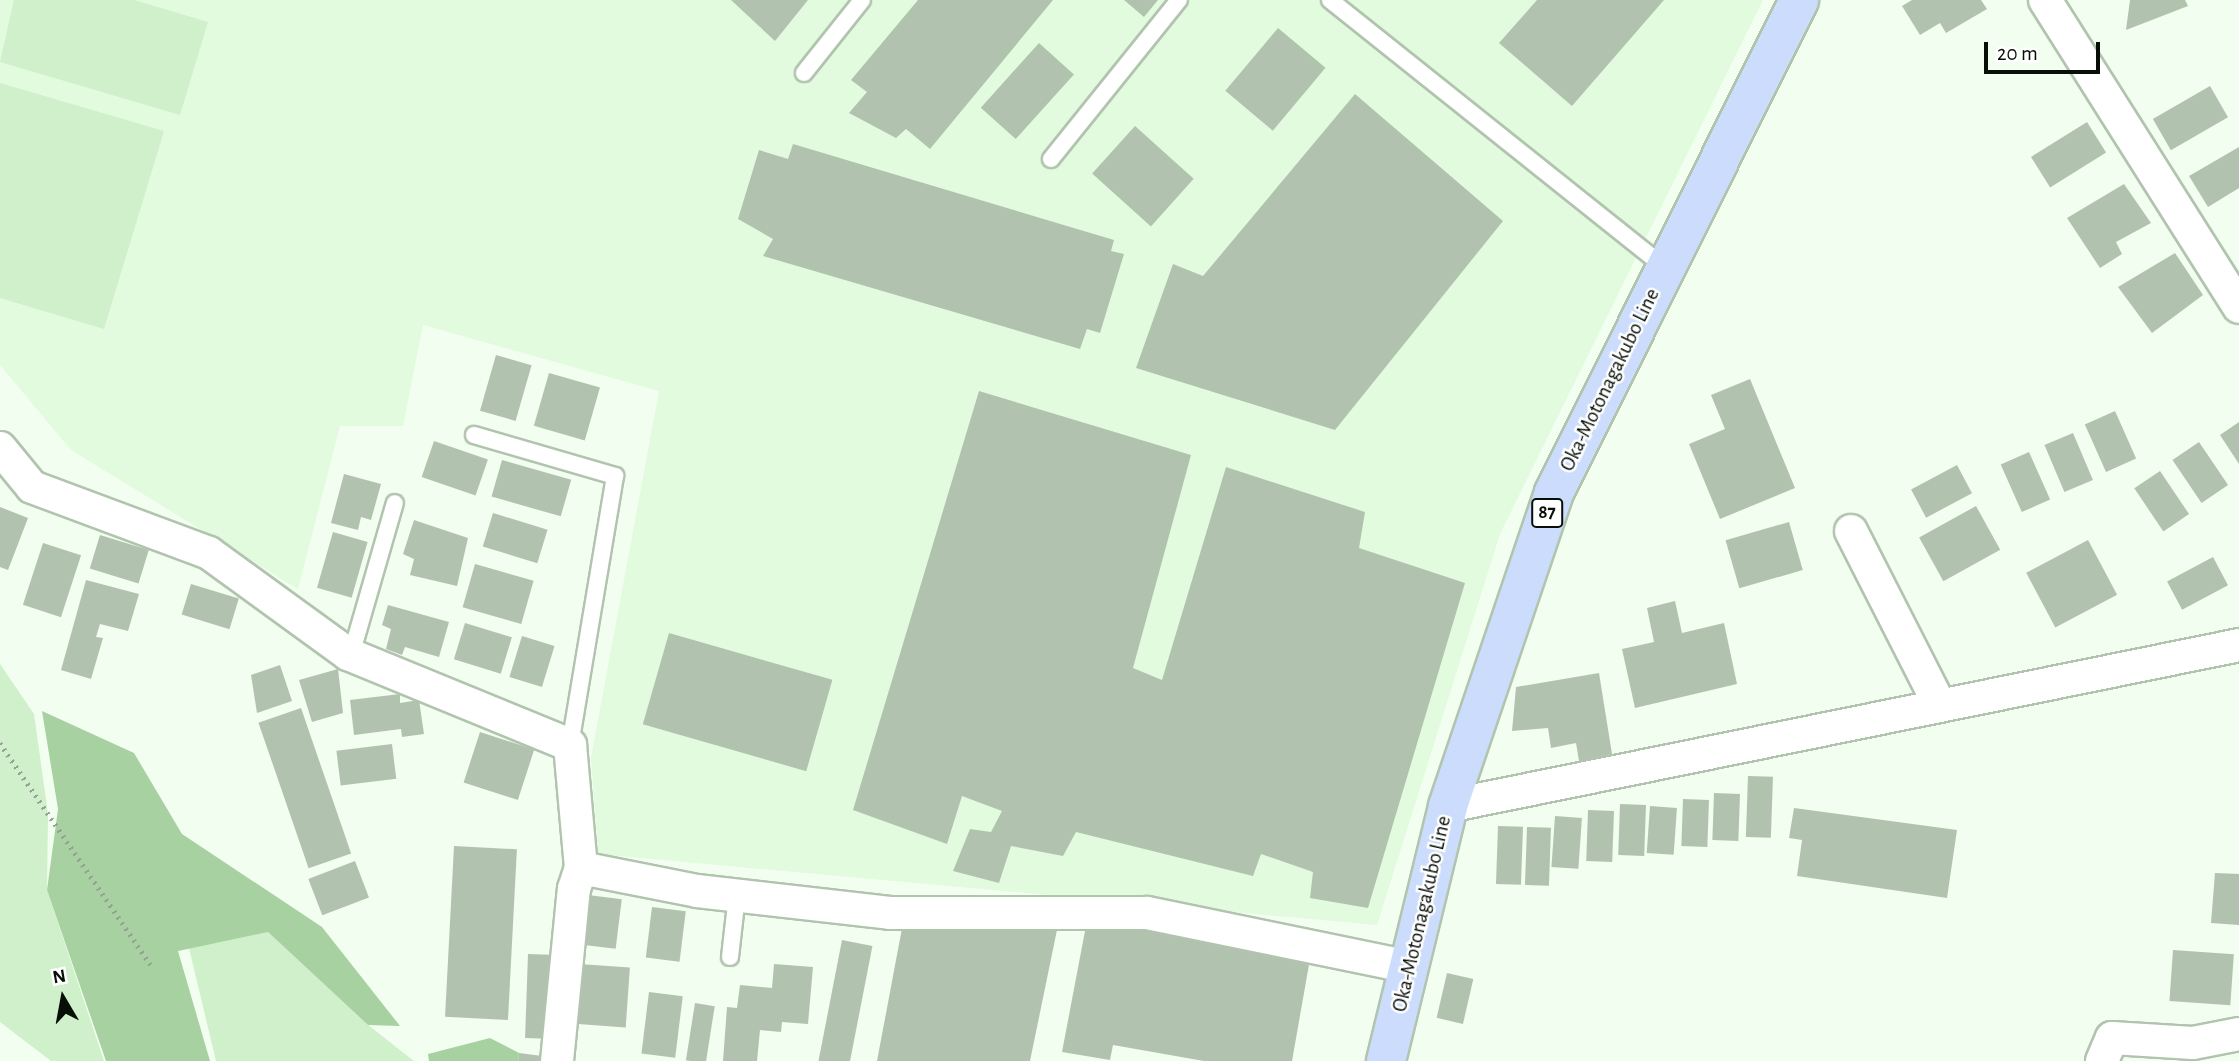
<!DOCTYPE html>
<html>
<head>
<meta charset="utf-8">
<style>
  body { margin:0 }
  #map { position:relative; width:2239px; height:1061px; overflow:hidden; background:#f2fef0; font-family:"Alegreya Sans",sans-serif }
  div>[style] { position:absolute }
  .built>* { inset:0; background:#e2fbde }
  .green>* { inset:0; background:#d0efcb }
  .forest>* { inset:0; background:#a7d1a1 }
  .building>* { inset:0; background:#b1c3ae; transform-origin:0 0 }
  .path>* { height:4.5px; margin-top:-2.25px; transform-origin:0; background:repeating-linear-gradient(90deg,#96a094 0 2px,transparent 0 7px) }
  .roads { filter:drop-shadow(2px 0 #b1c4ae) drop-shadow(-2px 0 #b1c4ae) drop-shadow(0 2px #b1c4ae) drop-shadow(0 -2px #b1c4ae) }
  .lane>* { height:16px; margin:-8px; padding:0 8px; transform-origin:8px; border-radius:8px; background:#fff }
  .street>* { height:32px; margin:-16px; padding:0 16px; transform-origin:16px; border-radius:16px; background:#fff }
  .primary>* { height:38px; margin:-19px; padding:0 19px; transform-origin:19px; border-radius:19px; background:#cbdcfc }
  span { translate:-50% -50%; white-space:nowrap; text-align:center; line-height:1.15; -webkit-text-stroke:5px #fff; paint-order:stroke }
  .shield-label span { padding:2px 5px; background:#fff; border:2px solid; border-radius:5px; -webkit-text-stroke-width:0 }
  .shield-label { font-size:19px; color:#080f07; font-weight:700 }
  .street-label { font-size:21px; color:#080f07 }
  .north { position:absolute; left:28px; top:963px; width:70px; height:70px; -webkit-text-stroke:5px #fff; paint-order:stroke; rotate:350deg; font-size:19px; font-weight:700; line-height:28px; text-align:center; color:#080f07 }
  .north::after { content:''; display:block; margin:auto; width:24px; height:32px; background:#080f07; clip-path:polygon(50% 0,100% 100%,50% 72%,0 100%) }
  .scale { position:absolute; left:1984px; top:42px; width:116px; height:32px; box-sizing:border-box; border:4px solid #080f07; border-top:0; padding-left:9px; font-size:21px; line-height:24px; white-space:nowrap; color:#080f07; -webkit-text-stroke:5px #fff; paint-order:stroke }
</style>
</head>
<body>
<div id="map">
  <div class="built">
    <i style="clip-path:polygon(0 0,1763px 0,1500px 534px,1377px 925px,598px 854px,591px 758px,659px 391px,423px 325px,403px 426px,340px 426px,298px 589px,71px 450px,0 365px)"></i>
  </div>
  <div class="green">
    <i style="clip-path:polygon(14px 0,134px 0,208px 22px,180px 115px,0 62px)"></i>
    <i style="clip-path:polygon(0 83px,164px 131px,104px 329px,0 298px)"></i>
    <i style="clip-path:polygon(0 664px,34px 714px,48px 814px,47px 890px,104px 1061px,51px 1061px,0 1022px)"></i>
    <i style="clip-path:polygon(268px 932px,368px 1025px,414px 1061px,216px 1061px,189px 948px)"></i>
  </div>
  <div class="forest">
    <i style="clip-path:polygon(42px 711px,134px 753px,182px 834px,322px 927px,400px 1026px,368px 1025px,268px 932px,178px 951px,210px 1061px,106px 1061px,47px 890px,58px 809px)"></i>
    <i style="clip-path:polygon(490px 1038px,519px 1053px,518px 1061px,429px 1061px,428px 1054px)"></i>
  </div>
  <div class="building">
    <i style="clip-path:polygon(731px 0,808px 0,775px 41px)"></i>
    <i style="clip-path:polygon(918px 0,1053px 0,930px 149px,906px 129px,896px 138px,849px 113px,867px 92px,851px 80px)"></i>
    <i style="clip-path:polygon(1124px 0,1158px 0,1144px 17px)"></i>
    <i style="clip-path:polygon(1537px 0,1664px 0,1572px 106px,1499px 43px)"></i>
    <i style="clip-path:polygon(1912px 0,1981px 0,1987px 9px,1946px 33px,1940px 23px,1920px 35px,1902px 6px)"></i>
    <i style="clip-path:polygon(2130px 0,2185px 0,2188px 6px,2126px 30px)"></i>
    <i style="left:1278px;top:28px;width:62px;height:82px;rotate:40deg"></i>
    <i style="left:1039px;top:43px;width:47px;height:87px;rotate:42deg"></i>
    <i style="left:2210px;top:86px;width:36px;height:66px;rotate:60deg"></i>
    <i style="clip-path:polygon(1355px 94px,1503px 221px,1335px 430px,1136px 368px,1173px 264px,1203px 276px)"></i>
    <i style="left:2087px;top:122px;width:36px;height:66px;rotate:58deg"></i>
    <i style="left:1135px;top:126px;width:79px;height:64px;rotate:42deg"></i>
    <i style="clip-path:polygon(793px 144px,1114px 240px,1111px 251px,1124px 254px,1100px 333px,1087px 329px,1080px 349px,763px 256px,773px 239px,738px 219px,759px 150px,788px 159px)"></i>
    <i style="clip-path:polygon(2239px 147px,2239px 188px,2208px 207px,2189px 176px)"></i>
    <i style="clip-path:polygon(2124px 184px,2151px 223px,2116px 242px,2122px 254px,2100px 268px,2067px 218px)"></i>
    <i style="clip-path:polygon(2175px 253px,2203px 295px,2152px 333px,2118px 287px)"></i>
    <i style="left:496px;top:355px;width:37px;height:58px;rotate:16deg"></i>
    <i style="left:549px;top:373px;width:53px;height:55px;rotate:16deg"></i>
    <i style="clip-path:polygon(1750px 379px,1795px 488px,1720px 519px,1689px 444px,1725px 429px,1711px 395px)"></i>
    <i style="clip-path:polygon(979px 391px,1191px 455px,1133px 668px,1162px 680px,1226px 467px,1365px 512px,1359px 548px,1465px 583px,1368px 908px,1310px 898px,1313px 872px,1261px 854px,1253px 876px,1076px 832px,1063px 856px,1011px 846px,999px 883px,953px 871px,970px 829px,991px 832px,1002px 811px,962px 796px,947px 844px,853px 810px)"></i>
    <i style="left:2115px;top:411px;width:52px;height:33px;rotate:66deg"></i>
    <i style="clip-path:polygon(2239px 422px,2239px 464px,2220px 435px)"></i>
    <i style="left:2073px;top:433px;width:51px;height:31px;rotate:67deg"></i>
    <i style="left:434px;top:441px;width:57px;height:38px;rotate:19deg"></i>
    <i style="left:2199px;top:442px;width:52px;height:32px;rotate:56deg"></i>
    <i style="left:2029px;top:452px;width:52px;height:31px;rotate:66deg"></i>
    <i style="left:502px;top:460px;width:72px;height:38px;rotate:16deg"></i>
    <i style="left:1957px;top:465px;width:32px;height:52px;rotate:62deg"></i>
    <i style="left:2160px;top:471px;width:52px;height:31px;rotate:56deg"></i>
    <i style="clip-path:polygon(344px 474px,381px 484px,371px 520px,361px 517px,358px 530px,331px 523px)"></i>
    <i style="left:1976px;top:506px;width:50px;height:65px;rotate:61deg"></i>
    <i style="clip-path:polygon(0 507px,28px 518px,8px 570px,0 567px)"></i>
    <i style="left:493px;top:513px;width:57px;height:35px;rotate:17deg"></i>
    <i style="clip-path:polygon(414px 520px,468px 538px,457px 586px,410px 575px,414px 559px,403px 554px)"></i>
    <i style="left:1789px;top:522px;width:50px;height:66px;rotate:74deg"></i>
    <i style="left:333px;top:532px;width:36px;height:58px;rotate:16deg"></i>
    <i style="left:100px;top:535px;width:51px;height:35px;rotate:17deg"></i>
    <i style="left:2088px;top:540px;width:62px;height:70px;rotate:62deg"></i>
    <i style="left:43px;top:543px;width:40px;height:65px;rotate:18deg"></i>
    <i style="left:2213px;top:557px;width:32px;height:52px;rotate:62deg"></i>
    <i style="left:475px;top:564px;width:61px;height:45px;rotate:16deg"></i>
    <i style="clip-path:polygon(86px 580px,139px 594px,128px 631px,100px 624px,96px 637px,103px 638px,91px 679px,61px 670px)"></i>
    <i style="left:191px;top:584px;width:50px;height:32px;rotate:17deg"></i>
    <i style="clip-path:polygon(1675px 601px,1682px 633px,1724px 623px,1737px 684px,1635px 708px,1622px 649px,1654px 642px,1647px 608px)"></i>
    <i style="clip-path:polygon(388px 605px,449px 622px,439px 657px,405px 647px,402px 655px,386px 649px,391px 629px,382px 625px)"></i>
    <i style="left:465px;top:623px;width:49px;height:38px;rotate:17deg"></i>
    <i style="left:669px;top:633px;width:170px;height:95px;rotate:16deg"></i>
    <i style="left:522px;top:636px;width:34px;height:43px;rotate:17deg"></i>
    <i style="clip-path:polygon(280px 665px,292px 701px,257px 713px,251px 675px)"></i>
    <i style="clip-path:polygon(338px 669px,343px 713px,312px 722px,299px 680px)"></i>
    <i style="clip-path:polygon(1599px 673px,1612px 754px,1579px 761px,1576px 743px,1551px 748px,1548px 728px,1512px 731px,1516px 687px)"></i>
    <i style="clip-path:polygon(400px 694px,400px 703px,419px 700px,424px 734px,402px 737px,401px 729px,354px 735px,350px 700px)"></i>
    <i style="left:301px;top:708px;width:154px;height:45px;rotate:71deg"></i>
    <i style="left:480px;top:732px;width:57px;height:53px;rotate:18deg"></i>
    <i style="left:392px;top:744px;width:35px;height:56px;rotate:83deg"></i>
    <i style="left:1748px;top:776px;width:25px;height:61px;rotate:2deg"></i>
    <i style="left:1714px;top:793px;width:26px;height:47px;rotate:2deg"></i>
    <i style="left:1683px;top:799px;width:26px;height:47px;rotate:2deg"></i>
    <i style="left:1620px;top:804px;width:26px;height:51px;rotate:2deg"></i>
    <i style="left:1650px;top:806px;width:27px;height:47px;rotate:4deg"></i>
    <i style="clip-path:polygon(1794px 808px,1957px 830px,1947px 898px,1797px 876px,1802px 840px,1789px 838px)"></i>
    <i style="left:1588px;top:810px;width:26px;height:51px;rotate:2deg"></i>
    <i style="left:1555px;top:816px;width:27px;height:51px;rotate:4deg"></i>
    <i style="left:1498px;top:826px;width:25px;height:58px;rotate:2deg"></i>
    <i style="left:1527px;top:827px;width:24px;height:58px;rotate:2deg"></i>
    <i style="left:454px;top:846px;width:63px;height:171px;rotate:3deg"></i>
    <i style="left:355px;top:861px;width:39px;height:50px;rotate:69deg"></i>
    <i style="clip-path:polygon(2215px 873px,2239px 874px,2239px 925px,2211px 923px)"></i>
    <i style="left:588px;top:895px;width:34px;height:50px;rotate:7deg"></i>
    <i style="left:652px;top:907px;width:34px;height:51px;rotate:7deg"></i>
    <i style="clip-path:polygon(903px 923px,1057px 930px,1030px 1061px,877px 1061px)"></i>
    <i style="clip-path:polygon(1134px 928px,1310px 959px,1292px 1061px,1204px 1061px,1113px 1045px,1110px 1060px,1062px 1052px,1085px 931px)"></i>
    <i style="left:842px;top:940px;width:31px;height:123px;rotate:11deg"></i>
    <i style="left:2173px;top:950px;width:61px;height:51px;rotate:4deg"></i>
    <i style="left:528px;top:954px;width:29px;height:84px;rotate:2deg"></i>
    <i style="left:579px;top:964px;width:51px;height:60px;rotate:4deg"></i>
    <i style="clip-path:polygon(774px 964px,813px 967px,808px 1024px,782px 1022px,781px 1032px,760px 1030px,757px 1061px,723px 1061px,727px 1007px,737px 1008px,740px 985px,772px 988px)"></i>
    <i style="left:1447px;top:973px;width:27px;height:46px;rotate:13deg"></i>
    <i style="left:649px;top:992px;width:34px;height:62px;rotate:7deg"></i>
    <i style="left:695px;top:1003px;width:20px;height:58px;rotate:9deg"></i>
    <i style="clip-path:polygon(519px 1053px,550px 1057px,550px 1061px,518px 1061px)"></i>
  </div>
  <div class="path">
    <i style="left:0;top:743px;width:268px;rotate:55.8deg"></i>
  </div>
  <div class="roads">
    <div class="lane">
      <i style="left:1330px;top:0;width:430px;rotate:38.6deg"></i>
      <i style="left:804px;top:73px;width:93px;rotate:-51.5deg"></i>
      <i style="left:1051px;top:159px;width:204px;rotate:-51.2deg"></i>
      <i style="left:474px;top:435px;width:147px;rotate:16.2deg"></i>
      <i style="left:615px;top:476px;width:273px;rotate:99.5deg"></i>
      <i style="left:351px;top:655px;width:158px;rotate:-73.9deg"></i>
      <i style="left:730px;top:957px;width:61px;rotate:-83.5deg"></i>
    </div>
    <div class="street">
      <i style="left:2045px;top:0;width:363px;rotate:57.7deg"></i>
      <i style="left:0;top:448px;width:50px;rotate:50.6deg"></i>
      <i style="left:32px;top:487px;width:189px;rotate:20.4deg"></i>
      <i style="left:209px;top:553px;width:172px;rotate:36deg"></i>
      <i style="left:348px;top:654px;width:240px;rotate:22.3deg"></i>
      <i style="left:570px;top:745px;width:123px;rotate:84.9deg"></i>
      <i style="left:581px;top:868px;width:118px;rotate:11.2deg"></i>
      <i style="left:697px;top:891px;width:194px;rotate:6.5deg"></i>
      <i style="left:890px;top:913px;width:257px"></i>
      <i style="left:1147px;top:913px;width:268px;rotate:11.6deg"></i>
      <i style="left:1851px;top:531px;width:194px;rotate:63deg"></i>
      <i style="left:1448px;top:806px;width:807px;rotate:-11.5deg"></i>
      <i style="left:557px;top:1061px;width:173px;rotate:-84.4deg"></i>
      <i style="left:574px;top:889px;width:22px;rotate:-72deg"></i>
      <i style="left:2102px;top:1061px;width:25px;rotate:-67deg"></i>
      <i style="left:2112px;top:1038px;width:81px;rotate:3.5deg"></i>
      <i style="left:2193px;top:1043px;width:47px;rotate:-11.1deg"></i>
    </div>
    <div class="primary">
      <i style="left:1386px;top:1061px;width:262px;rotate:-76.3deg"></i>
      <i style="left:1448px;top:806px;width:330px;rotate:-71.3deg"></i>
      <i style="left:1554px;top:493px;width:551px;rotate:-63.57deg"></i>
    </div>
  </div>
  <div class="shield-label">
    <span style="left:1547px;top:513px">87</span>
  </div>
  <div class="street-label">
    <span style="left:1610px;top:380px;rotate:-64deg">Oka-Motonagakubo Line</span>
    <span style="left:1422px;top:914px;rotate:-77deg">Oka-Motonagakubo Line</span>
  </div>
  <div class="north">N</div>
  <div class="scale">20 m</div>
</div>
</body>
</html>
